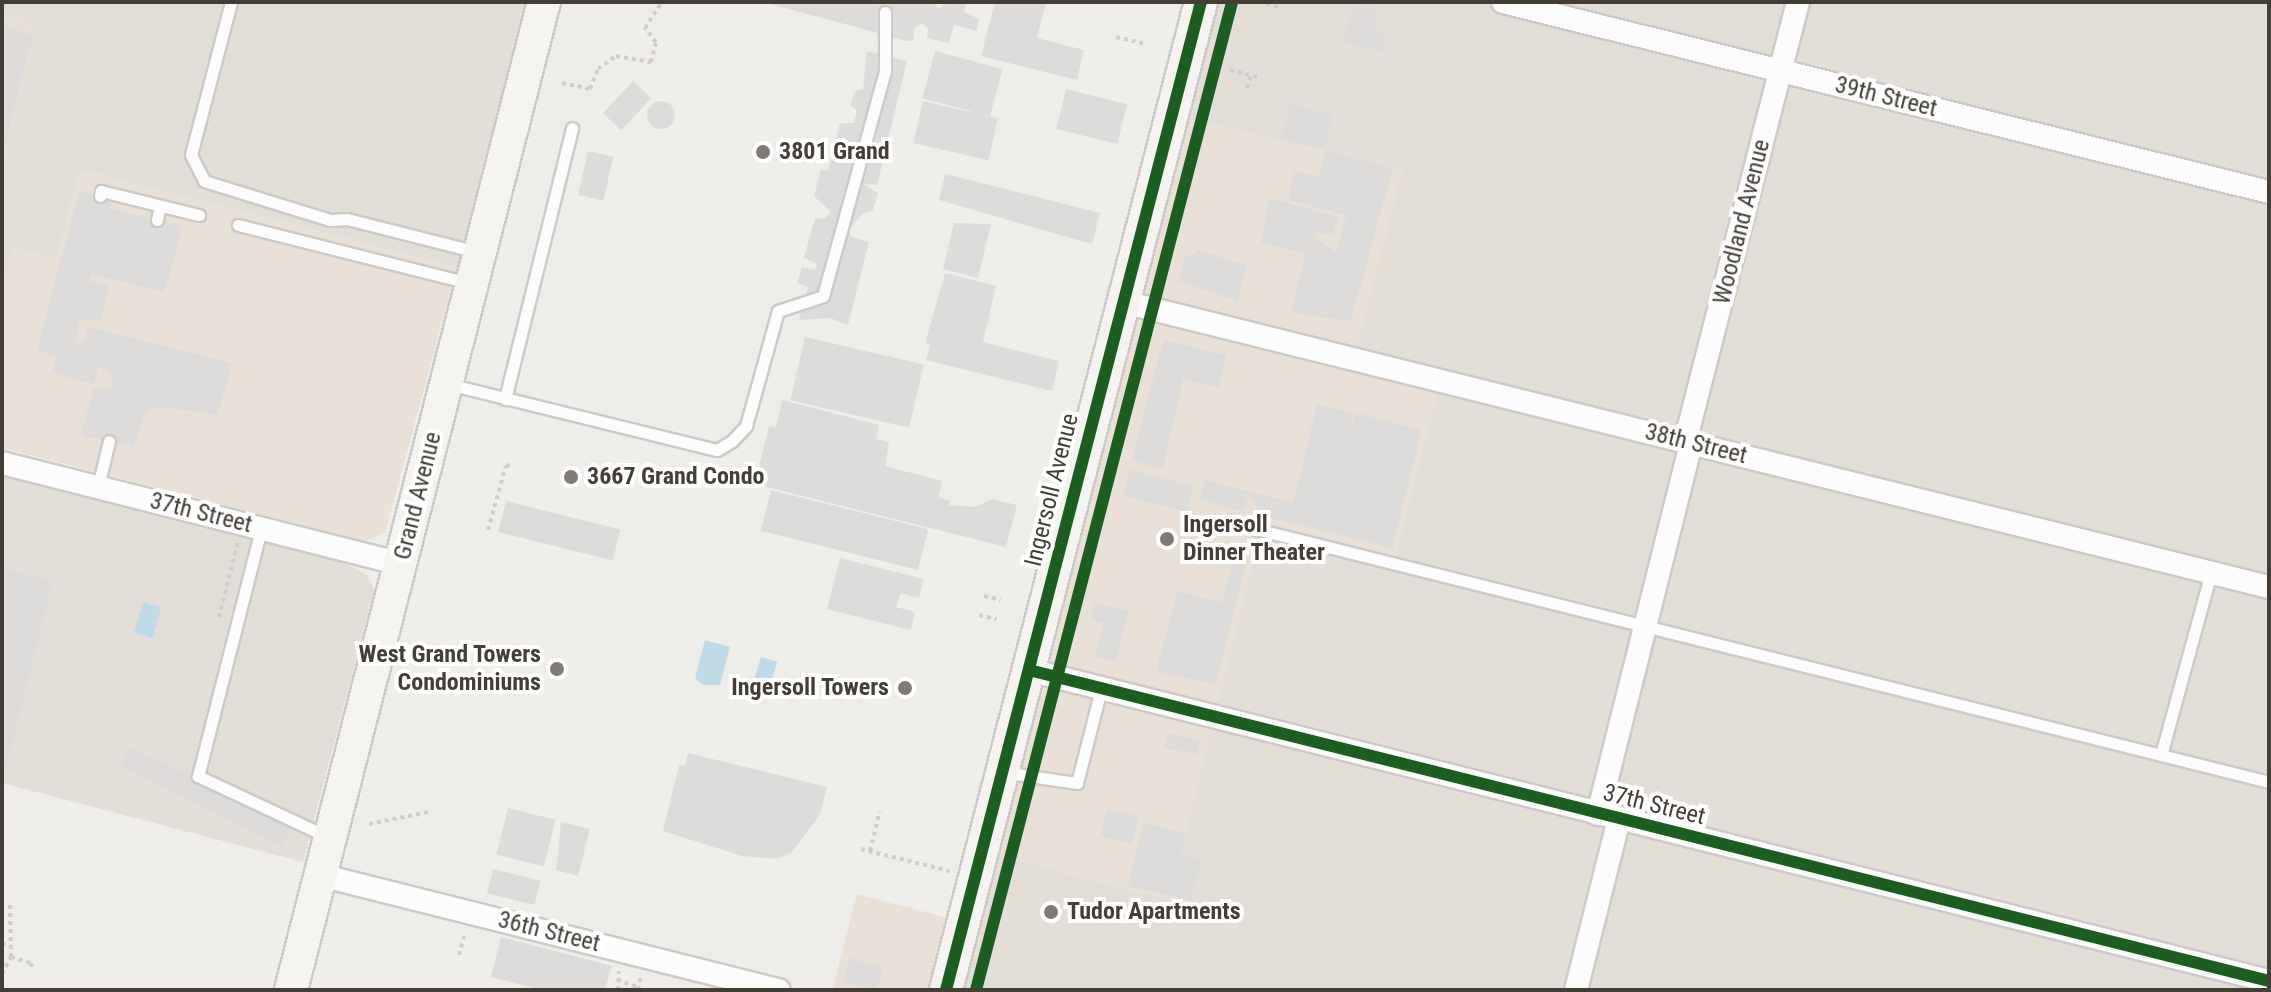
<!DOCTYPE html>
<html>
<head>
<meta charset="utf-8">
<style>
  body { margin:0 }
  #map { position:relative; width:2271px; height:992px; overflow:hidden; background:#efedea; font-family:"Roboto Condensed",sans-serif }
  div>[style] { position:absolute }
  .residential>* { inset:0; background:#e3ded8 }
  .commercial>* { inset:0; background:#e9e1d7 }
  .education>* { inset:0; background:#e5dfd6 }
  .parking>* { inset:0; background:#dedcda; transform-origin:0 0 }
  .round { border-radius:50% }
  .water>* { inset:0; background:#bfdbe8; transform-origin:0 0 }
  .path>* { height:4px; margin-top:-2px; transform-origin:0; background:repeating-linear-gradient(90deg,#d0cdcb 0 4px,transparent 0 8px) }
  .roads { filter:drop-shadow(2px 0 #cdcbc8) drop-shadow(-2px 0 #cdcbc8) drop-shadow(0 2px #cdcbc8) drop-shadow(0 -2px #cdcbc8) }
  .service>* { height:11px; margin:-5.5px; padding:0 5.5px; transform-origin:5.5px; border-radius:5.5px; background:#fdfcfc }
  .minor>* { height:22px; margin:-11px; padding:0 11px; transform-origin:11px; border-radius:11px; background:#fdfcfc }
  .secondary>* { height:32px; margin:-16px; padding:0 16px; transform-origin:16px; border-radius:16px; background:#f5f3ef }
  .cycleway>* { height:12px; margin:-6px; padding:0 6px; transform-origin:6px; border-radius:6px; background:#1b5e20 }
  .dots>* { width:22px; height:22px; translate:-50% -50%; box-sizing:border-box; border:4px solid #fff; border-radius:50% }
  span { translate:-50% -50%; white-space:nowrap; text-align:center; line-height:1.15; -webkit-text-stroke:8px #fff; paint-order:stroke }
  .street-label { font-size:24px; color:#443e37 }
  .poi-label { font-size:24px; color:#443e37; font-weight:700 }
  .left { translate:0 -50%; text-align:left }
  .right { translate:-100% -50%; text-align:right }
  .frame { position:absolute; inset:0; border:4px solid #443e37; pointer-events:none }
</style>
</head>
<body>
<div id="map">
  <div class="residential">
    <i style="clip-path:polygon(2px 2px,526px 2px,457px 267px,80px 170px,56px 259px,13px 248px,2px 290px,2px 169px,39px 22px,2px 13px)"></i>
    <i style="clip-path:polygon(1201px 2px,2269px 2px,2269px 990px,946px 990px,982px 851px,1189px 905px,1180px 856px,1261px 531px,1354px 360px,1172px 114px)"></i>
    <i style="clip-path:polygon(2px 475px,341px 561px,367px 575px,374px 590px,303px 862px,2px 783px)"></i>
  </div>
  <div class="commercial">
    <i style="clip-path:polygon(1172px 114px,1403px 170px,1354px 359px,1441px 381px,1394px 564px,1261px 531px,1181px 855px,1201px 861px,1189px 905px,982px 851px)"></i>
    <i style="clip-path:polygon(79px 170px,457px 267px,385px 533px,365px 541px,2px 448px,2px 290px,12px 248px,56px 259px)"></i>
    <i style="clip-path:polygon(857px 894px,964px 922px,946px 990px,832px 990px)"></i>
  </div>
  <div class="education">
    <i style="clip-path:polygon(2px 13px,39px 22px,2px 169px)"></i>
  </div>
  <div class="parking">
    <i style="clip-path:polygon(763px 2px,932px 2px,939px 9px,948px 2px,974px 2px,966px 4px,964px 12px,979px 19px,977px 31px,954px 25px,949px 43px,927px 38px,928px 29px,922px 23px,914px 28px,914px 40px,907px 41px)"></i>
    <i style="clip-path:polygon(995px 2px,1046px 2px,1037px 38px,1084px 50px,1077px 80px,981px 56px)"></i>
    <i style="clip-path:polygon(1353px 2px,1378px 4px,1375px 30px,1387px 35px,1383px 52px,1343px 42px)"></i>
    <i style="clip-path:polygon(2px 25px,33px 36px,2px 157px)"></i>
    <i style="clip-path:polygon(867px 51px,907px 61px,877px 185px,863px 184px,878px 193px,873px 210px,862px 214px,849px 230px,851px 237px,869px 242px,848px 325px,830px 318px,799px 320px,808px 287px,797px 283px,802px 267px,815px 270px,817px 264px,804px 258px,815px 218px,825px 219px,830px 211px,814px 196px,821px 169px,828px 171px,840px 123px,854px 123px,857px 110px,850px 106px,855px 91px,863px 89px)"></i>
    <i style="left:935px;top:51px;width:70px;height:49px;rotate:15deg"></i>
    <i style="left:633px;top:81px;width:25px;height:44px;rotate:43deg"></i>
    <i style="left:1066px;top:89px;width:63px;height:41px;rotate:14deg"></i>
    <i style="left:923px;top:101px;width:77px;height:43px;rotate:13deg"></i>
    <i class="round" style="left:647px;top:101px;width:28px;height:28px"></i>
    <i style="left:1290px;top:104px;width:44px;height:36px;rotate:14deg"></i>
    <i style="left:588px;top:151px;width:26px;height:45px;rotate:13deg"></i>
    <i style="clip-path:polygon(1326px 151px,1393px 168px,1351px 321px,1291px 313px,1305px 254px,1261px 243px,1269px 198px,1338px 217px,1333px 235px,1315px 232px,1319px 241px,1337px 252px,1346px 215px,1288px 200px,1295px 171px,1319px 176px)"></i>
    <i style="clip-path:polygon(945px 174px,1100px 213px,1092px 244px,939px 200px)"></i>
    <i style="clip-path:polygon(79px 191px,112px 200px,110px 208px,182px 226px,165px 292px,91px 274px,90px 281px,109px 286px,100px 321px,80px 319px,76px 342px,84px 342px,88px 327px,232px 363px,218px 415px,159px 407px,144px 414px,134px 447px,81px 435px,94px 386px,113px 390px,111px 375px,98px 366px,94px 384px,52px 373px,56px 357px,37px 350px)"></i>
    <i style="clip-path:polygon(954px 223px,991px 224px,978px 278px,943px 269px)"></i>
    <i style="clip-path:polygon(1200px 250px,1247px 266px,1238px 301px,1178px 281px,1184px 258px)"></i>
    <i style="clip-path:polygon(945px 273px,996px 286px,983px 342px,1059px 361px,1052px 391px,926px 360px,930px 345px,925px 343px)"></i>
    <i style="left:805px;top:337px;width:122px;height:65px;rotate:13deg"></i>
    <i style="clip-path:polygon(1163px 340px,1227px 355px,1218px 388px,1183px 379px,1163px 469px,1132px 461px)"></i>
    <i style="clip-path:polygon(782px 400px,879px 425px,876px 439px,889px 442px,885px 466px,942px 481px,938px 497px,950px 501px,949px 505px,975px 507px,992px 499px,1017px 505px,1006px 547px,755px 484px,769px 426px,776px 427px)"></i>
    <i style="clip-path:polygon(1317px 404px,1353px 413px,1350px 427px,1357px 413px,1422px 430px,1392px 548px,1263px 516px,1249px 496px,1242px 511px,1200px 500px,1205px 480px,1293px 503px)"></i>
    <i style="left:1129px;top:470px;width:66px;height:27px;rotate:14deg"></i>
    <i style="left:771px;top:490px;width:162px;height:42px;rotate:14deg"></i>
    <i style="left:506px;top:501px;width:118px;height:32px;rotate:14deg"></i>
    <i style="clip-path:polygon(1234px 555px,1247px 558px,1215px 685px,1156px 671px,1177px 591px,1222px 602px)"></i>
    <i style="clip-path:polygon(840px 558px,924px 579px,919px 598px,901px 593px,896px 607px,915px 612px,911px 630px,827px 609px)"></i>
    <i style="clip-path:polygon(2px 568px,53px 582px,5px 770px,2px 769px)"></i>
    <i style="clip-path:polygon(1095px 603px,1129px 611px,1116px 662px,1095px 657px,1104px 623px,1090px 619px)"></i>
    <i style="left:1167px;top:733px;width:34px;height:15px;rotate:12deg"></i>
    <i style="clip-path:polygon(129px 748px,293px 821px,282px 846px,121px 766px)"></i>
    <i style="clip-path:polygon(688px 753px,827px 787px,820px 815px,791px 853px,777px 859px,742px 856px,663px 831px,679px 765px,685px 766px)"></i>
    <i style="left:508px;top:808px;width:49px;height:48px;rotate:14deg"></i>
    <i style="left:1107px;top:809px;width:32px;height:28px;rotate:13deg"></i>
    <i style="clip-path:polygon(561px 822px,590px 829px,578px 876px,556px 870px)"></i>
    <i style="clip-path:polygon(1144px 823px,1186px 833px,1181px 855px,1201px 861px,1191px 901px,1128px 886px)"></i>
    <i style="left:493px;top:869px;width:49px;height:25px;rotate:14deg"></i>
    <i style="clip-path:polygon(501px 937px,612px 966px,605px 990px,543px 990px,491px 977px)"></i>
    <i style="left:849px;top:958px;width:35px;height:25px;rotate:15deg"></i>
  </div>
  <div class="water">
    <i style="left:143px;top:602px;width:19px;height:32px;rotate:16deg"></i>
    <i style="clip-path:polygon(705px 640px,730px 647px,720px 685px,703px 685px,695px 678px)"></i>
    <i style="left:761px;top:657px;width:17px;height:35px;rotate:17deg"></i>
  </div>
  <div class="path">
    <i style="left:665px;top:2px;width:3px"></i>
    <i style="left:1259px;top:2px;width:20px;rotate:15deg"></i>
    <i style="left:1116px;top:37px;width:31px;rotate:13deg"></i>
    <i style="left:1230px;top:70px;width:30px;rotate:14deg"></i>
    <i style="left:562px;top:83px;width:29px;rotate:12deg"></i>
    <i style="left:590px;top:89px;width:22px;rotate:-68deg"></i>
    <i style="left:598px;top:69px;width:22px;rotate:-36deg"></i>
    <i style="left:616px;top:56px;width:36px;rotate:10deg"></i>
    <i style="left:651px;top:62px;width:21px;rotate:-76deg"></i>
    <i style="left:656px;top:42px;width:18px;rotate:-128deg"></i>
    <i style="left:645px;top:28px;width:31px;rotate:-57deg"></i>
    <i style="left:1247px;top:88px;width:14px;rotate:-73deg"></i>
    <i style="left:488px;top:530px;width:67px;rotate:-74.5deg"></i>
    <i style="left:506px;top:465px;width:7px;rotate:16deg"></i>
    <i style="left:984px;top:596px;width:17px;rotate:13deg"></i>
    <i style="left:979px;top:615px;width:18px;rotate:13deg"></i>
    <i style="left:219px;top:617px;width:77px;rotate:-75.8deg"></i>
    <i style="left:369px;top:824px;width:61px;rotate:-11.3deg"></i>
    <i style="left:861px;top:849px;width:91px;rotate:14deg"></i>
    <i style="left:870px;top:851px;width:41px;rotate:-76deg"></i>
    <i style="left:2px;top:943px;width:10px;rotate:24deg"></i>
    <i style="left:459px;top:955px;width:24px;rotate:-75deg"></i>
    <i style="left:11px;top:957px;width:21px;rotate:17deg"></i>
    <i style="left:31px;top:963px;width:8px;rotate:83deg"></i>
    <i style="left:2px;top:974px;width:19px;rotate:-62deg"></i>
    <i style="left:11px;top:957px;width:52px;rotate:-91.1deg"></i>
    <i style="left:617px;top:980px;width:23px;rotate:18deg"></i>
    <i style="left:618px;top:990px;width:19px;rotate:-87deg"></i>
    <i style="left:638px;top:990px;width:14px;rotate:-78deg"></i>
  </div>
  <div class="roads">
    <div class="service">
      <i style="left:231px;top:2px;width:158px;rotate:104.7deg"></i>
      <i style="left:191px;top:155px;width:29px;rotate:63deg"></i>
      <i style="left:204px;top:181px;width:132px;rotate:17.2deg"></i>
      <i style="left:330px;top:220px;width:17px;rotate:-3deg"></i>
      <i style="left:347px;top:219px;width:134px;rotate:14.2deg"></i>
      <i style="left:100px;top:196px;width:5px;rotate:-79deg"></i>
      <i style="left:101px;top:191px;width:101px;rotate:13.8deg"></i>
      <i style="left:157px;top:220px;width:14px;rotate:-78deg"></i>
      <i style="left:238px;top:225px;width:238px;rotate:14.1deg"></i>
      <i style="left:448px;top:384px;width:277px;rotate:13.8deg"></i>
      <i style="left:717px;top:450px;width:17px;rotate:-31deg"></i>
      <i style="left:732px;top:441px;width:21px;rotate:-47deg"></i>
      <i style="left:746px;top:426px;width:119px;rotate:-74.5deg"></i>
      <i style="left:778px;top:311px;width:47px;rotate:-18.4deg"></i>
      <i style="left:823px;top:296px;width:233px;rotate:-74.6deg"></i>
      <i style="left:885px;top:71px;width:59px;rotate:-90deg"></i>
      <i style="left:505px;top:399px;width:279px;rotate:-76.1deg"></i>
      <i style="left:98px;top:487px;width:47px;rotate:-76.6deg"></i>
      <i style="left:1248px;top:527px;width:1052px;rotate:14.02deg"></i>
      <i style="left:261px;top:529px;width:255px;rotate:104.3deg"></i>
      <i style="left:198px;top:776px;width:141px;rotate:25.1deg"></i>
      <i style="left:2161px;top:755px;width:190px;rotate:-74.7deg"></i>
      <i style="left:1003px;top:772px;width:75px;rotate:8.5deg"></i>
      <i style="left:1077px;top:783px;width:97px;rotate:-75.7deg"></i>
    </div>
    <div class="minor">
      <i style="left:1503px;top:2px;width:789px;rotate:13.93deg"></i>
      <i style="left:1124px;top:302px;width:1180px;rotate:13.98deg"></i>
      <i style="left:1685px;top:442px;width:454px;rotate:-75.6deg"></i>
      <i style="left:2px;top:463px;width:411px;rotate:14.2deg"></i>
      <i style="left:1029px;top:670px;width:1278px;rotate:14.08deg"></i>
      <i style="left:1598px;top:814px;width:382px;rotate:-75.9deg"></i>
      <i style="left:320px;top:875px;width:473px;rotate:14.1deg"></i>
      <i style="left:1576px;top:990px;width:176px;rotate:-75.9deg"></i>
    </div>
    <div class="secondary">
      <i style="left:291px;top:990px;width:1020px;rotate:-75.64deg"></i>
      <i style="left:946px;top:990px;width:1020px;rotate:-75.53deg"></i>
    </div>
  </div>
  <div class="cycleway">
    <i style="left:1029px;top:670px;width:1278px;rotate:14.08deg"></i>
    <i style="left:946px;top:990px;width:1020px;rotate:-75.53deg"></i>
    <i style="left:976px;top:990px;width:1021px;rotate:-75.47deg"></i>
  </div>
  <div class="dots">
    <i style="left:763px;top:152px;background:#807b76"></i>
    <i style="left:571px;top:477px;background:#807b76"></i>
    <i style="left:1167px;top:539px;background:#807b76"></i>
    <i style="left:557px;top:669px;background:#807b76"></i>
    <i style="left:905px;top:688px;background:#807b76"></i>
    <i style="left:1051px;top:912px;background:#807b76"></i>
  </div>
  <div class="street-label">
    <span style="left:1886px;top:97px;rotate:14deg">39th Street</span>
    <span style="left:1742px;top:222px;rotate:-76deg">Woodland Avenue</span>
    <span style="left:1696px;top:444px;rotate:14deg">38th Street</span>
    <span style="left:1052px;top:490px;rotate:-76deg">Ingersoll Avenue</span>
    <span style="left:418px;top:496px;rotate:-76deg">Grand Avenue</span>
    <span style="left:201px;top:513px;rotate:14deg">37th Street</span>
    <span style="left:1654px;top:805px;rotate:14deg">37th Street</span>
    <span style="left:549px;top:932px;rotate:14deg">36th Street</span>
  </div>
  <div class="poi-label">
    <span class="left" style="left:779px;top:152px">3801 Grand</span>
    <span class="left" style="left:587px;top:477px">3667 Grand Condo</span>
    <span class="left" style="left:1183px;top:539px">Ingersoll<br>Dinner Theater</span>
    <span class="right" style="left:541px;top:669px">West Grand Towers<br>Condominiums</span>
    <span class="right" style="left:889px;top:688px">Ingersoll Towers</span>
    <span class="left" style="left:1067px;top:912px">Tudor Apartments</span>
  </div>
  <div class="frame"></div>
</div>
</body>
</html>
